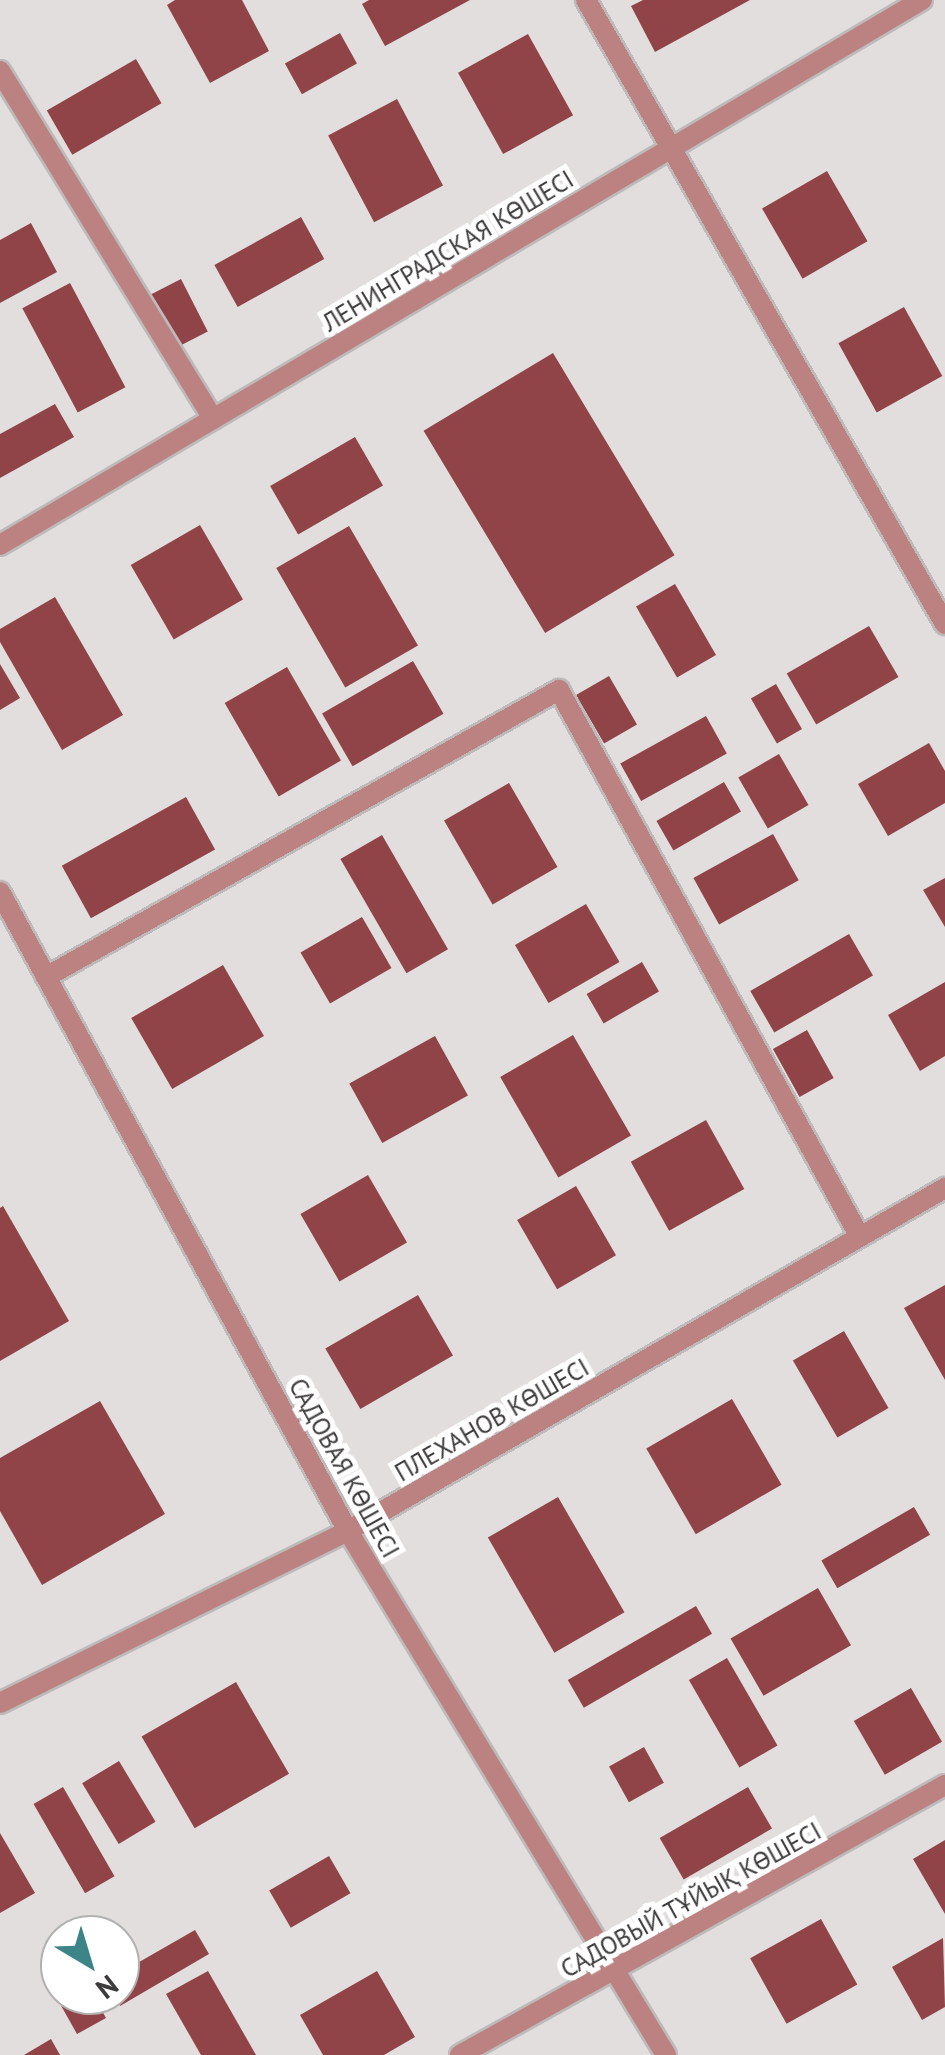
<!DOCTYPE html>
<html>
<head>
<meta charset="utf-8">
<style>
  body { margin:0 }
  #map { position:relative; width:945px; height:2055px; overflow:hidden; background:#e2dede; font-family:"PT Sans",sans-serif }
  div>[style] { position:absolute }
  .building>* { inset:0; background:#904447; transform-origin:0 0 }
  .roads { filter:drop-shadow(2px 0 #bebaba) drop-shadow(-2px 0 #bebaba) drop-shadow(0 2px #bebaba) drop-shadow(0 -2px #bebaba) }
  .service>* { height:20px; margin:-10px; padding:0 10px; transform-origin:10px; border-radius:10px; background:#bc8181 }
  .minor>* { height:20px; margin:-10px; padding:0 10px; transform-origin:10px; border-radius:10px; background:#bc8181 }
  span { translate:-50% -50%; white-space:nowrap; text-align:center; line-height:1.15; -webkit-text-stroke:10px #fff; paint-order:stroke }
  .street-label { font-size:25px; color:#3d3b3b }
  .north { position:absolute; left:40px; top:1915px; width:100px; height:100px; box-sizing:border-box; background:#fff; border:2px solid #b1b1b1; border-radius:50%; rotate:142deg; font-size:28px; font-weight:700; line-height:40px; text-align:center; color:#3d3b3b }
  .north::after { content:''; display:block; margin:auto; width:35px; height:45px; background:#3c8487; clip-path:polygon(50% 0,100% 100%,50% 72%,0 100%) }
</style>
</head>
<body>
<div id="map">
  <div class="building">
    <i style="clip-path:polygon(175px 0,242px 0,269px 51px,210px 83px,167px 5px)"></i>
    <i style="clip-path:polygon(369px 0,470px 0,385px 46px,362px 4px)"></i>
    <i style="clip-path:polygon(643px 0,750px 0,655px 52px,631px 6px)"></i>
    <i style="left:340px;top:33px;width:35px;height:63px;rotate:61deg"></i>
    <i style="left:528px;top:34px;width:93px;height:80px;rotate:61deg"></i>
    <i style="left:136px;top:59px;width:51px;height:103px;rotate:60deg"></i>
    <i style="left:397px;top:99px;width:98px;height:78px;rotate:62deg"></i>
    <i style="left:827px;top:171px;width:81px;height:75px;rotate:60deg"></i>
    <i style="left:301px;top:217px;width:48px;height:99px;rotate:61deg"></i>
    <i style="clip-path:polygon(31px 223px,57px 272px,0 303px,0 240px)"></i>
    <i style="left:181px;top:279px;width:59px;height:35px;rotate:63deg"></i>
    <i style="left:70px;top:283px;width:118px;height:54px;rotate:62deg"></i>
    <i style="left:904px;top:307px;width:79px;height:75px;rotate:61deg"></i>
    <i style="left:553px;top:353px;width:236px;height:151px;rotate:59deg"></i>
    <i style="clip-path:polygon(55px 404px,74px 437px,0 478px,0 434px)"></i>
    <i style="left:355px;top:437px;width:56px;height:98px;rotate:60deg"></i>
    <i style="left:200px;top:525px;width:86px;height:80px;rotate:60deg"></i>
    <i style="left:349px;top:526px;width:138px;height:84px;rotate:60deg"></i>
    <i style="left:675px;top:584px;width:82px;height:45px;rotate:60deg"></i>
    <i style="clip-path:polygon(55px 597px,123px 715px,62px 750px,0 642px,0 629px)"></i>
    <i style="left:869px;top:626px;width:59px;height:95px;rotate:60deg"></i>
    <i style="left:413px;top:661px;width:61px;height:105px;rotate:60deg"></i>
    <i style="clip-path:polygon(0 664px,20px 698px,0 710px)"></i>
    <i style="left:287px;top:667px;width:108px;height:72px;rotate:60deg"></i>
    <i style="left:609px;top:676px;width:56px;height:38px;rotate:60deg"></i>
    <i style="left:776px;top:684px;width:52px;height:29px;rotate:60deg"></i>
    <i style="left:706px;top:716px;width:43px;height:98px;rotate:61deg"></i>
    <i style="clip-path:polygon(929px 743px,945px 771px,945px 803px,888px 836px,858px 784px)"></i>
    <i style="left:779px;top:754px;width:59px;height:47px;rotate:60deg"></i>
    <i style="left:724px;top:782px;width:34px;height:78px;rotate:60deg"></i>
    <i style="left:509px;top:783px;width:97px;height:75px;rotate:60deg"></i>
    <i style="left:186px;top:797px;width:60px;height:142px;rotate:61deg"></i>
    <i style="left:773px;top:834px;width:53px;height:91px;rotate:61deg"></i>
    <i style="left:382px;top:835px;width:132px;height:48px;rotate:60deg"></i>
    <i style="clip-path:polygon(945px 878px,945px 927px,923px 890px)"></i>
    <i style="left:586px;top:904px;width:67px;height:82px;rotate:60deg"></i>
    <i style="left:362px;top:917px;width:59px;height:71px;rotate:60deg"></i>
    <i style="left:849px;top:934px;width:48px;height:114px;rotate:60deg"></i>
    <i style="left:642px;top:962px;width:34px;height:64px;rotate:60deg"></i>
    <i style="left:223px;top:965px;width:82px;height:106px;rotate:60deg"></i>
    <i style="clip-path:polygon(945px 982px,945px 1056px,920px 1071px,888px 1015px)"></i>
    <i style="left:807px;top:1030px;width:55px;height:39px;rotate:61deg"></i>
    <i style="left:573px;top:1035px;width:116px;height:84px;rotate:60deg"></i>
    <i style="left:435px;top:1036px;width:68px;height:98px;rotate:61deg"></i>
    <i style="left:706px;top:1120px;width:79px;height:86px;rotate:61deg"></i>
    <i style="left:368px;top:1175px;width:78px;height:78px;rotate:60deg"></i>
    <i style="left:576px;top:1186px;width:80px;height:68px;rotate:60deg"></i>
    <i style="clip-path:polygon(3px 1206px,69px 1321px,0 1361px,0 1208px)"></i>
    <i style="clip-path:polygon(945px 1285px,945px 1380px,904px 1308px)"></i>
    <i style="left:418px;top:1295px;width:70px;height:107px;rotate:60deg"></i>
    <i style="left:844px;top:1331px;width:89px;height:59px;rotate:60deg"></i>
    <i style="left:732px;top:1399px;width:99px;height:99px;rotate:60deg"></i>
    <i style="clip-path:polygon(100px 1401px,165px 1514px,42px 1585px,0 1511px,0 1458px)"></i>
    <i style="left:558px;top:1497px;width:133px;height:81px;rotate:60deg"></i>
    <i style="left:914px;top:1507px;width:32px;height:107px;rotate:60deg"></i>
    <i style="left:818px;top:1588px;width:66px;height:101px;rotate:60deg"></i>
    <i style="left:696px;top:1606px;width:32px;height:148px;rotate:60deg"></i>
    <i style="left:727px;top:1658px;width:101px;height:44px;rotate:60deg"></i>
    <i style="left:236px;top:1682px;width:106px;height:109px;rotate:60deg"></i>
    <i style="left:911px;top:1688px;width:62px;height:66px;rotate:60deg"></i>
    <i style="left:644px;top:1747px;width:41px;height:40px;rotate:61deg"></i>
    <i style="left:119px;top:1761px;width:71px;height:43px;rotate:59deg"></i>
    <i style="left:63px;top:1787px;width:103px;height:34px;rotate:60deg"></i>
    <i style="left:748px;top:1787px;width:48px;height:102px;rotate:60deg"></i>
    <i style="clip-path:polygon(0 1833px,35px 1893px,0 1913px)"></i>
    <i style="clip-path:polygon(945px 1840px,945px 1914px,913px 1859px)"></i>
    <i style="left:329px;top:1856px;width:43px;height:69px;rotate:60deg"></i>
    <i style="left:821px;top:1919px;width:75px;height:81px;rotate:61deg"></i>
    <i style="clip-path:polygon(195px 1930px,209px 1954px,120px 2006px,120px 1973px)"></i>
    <i style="clip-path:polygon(943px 1938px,945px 2007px,922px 2020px,892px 1967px)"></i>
    <i style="clip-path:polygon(208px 1971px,256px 2055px,201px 2055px,166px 1994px)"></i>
    <i style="clip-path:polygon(377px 1971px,415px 2037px,384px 2055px,323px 2055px,300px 2015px)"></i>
    <i style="clip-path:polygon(72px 1995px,93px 1995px,106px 2018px,77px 2034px,59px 2002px)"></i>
    <i style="clip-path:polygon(51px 2039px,60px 2055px,24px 2055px)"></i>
  </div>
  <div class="roads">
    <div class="service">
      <i style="left:586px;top:0;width:720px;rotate:60.09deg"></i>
      <i style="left:0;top:71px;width:408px;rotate:58.5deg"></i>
      <i style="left:46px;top:977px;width:588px;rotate:-29.23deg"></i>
      <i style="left:559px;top:690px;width:624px;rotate:61.18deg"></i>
    </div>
    <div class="minor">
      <i style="left:0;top:545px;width:1071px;rotate:-30.59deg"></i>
      <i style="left:0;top:892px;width:728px;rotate:61.43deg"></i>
      <i style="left:348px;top:1531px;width:613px;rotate:58.75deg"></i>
      <i style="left:0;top:1703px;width:388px;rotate:-26.3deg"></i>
      <i style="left:348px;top:1531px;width:689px;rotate:-29.88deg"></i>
      <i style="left:460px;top:2055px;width:555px;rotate:-29.1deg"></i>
    </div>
  </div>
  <div class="street-label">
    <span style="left:448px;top:251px;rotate:-31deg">ЛЕНИНГРАДСКАЯ КӨШЕСІ</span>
    <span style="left:492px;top:1420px;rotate:-30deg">ПЛЕХАНОВ КӨШЕСІ</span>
    <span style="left:344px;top:1468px;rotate:61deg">САДОВАЯ КӨШЕСІ</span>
    <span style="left:691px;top:1900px;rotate:-29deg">САДОВЫЙ ТҰЙЫҚ КӨШЕСІ</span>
  </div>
  <div class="north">N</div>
</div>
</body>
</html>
